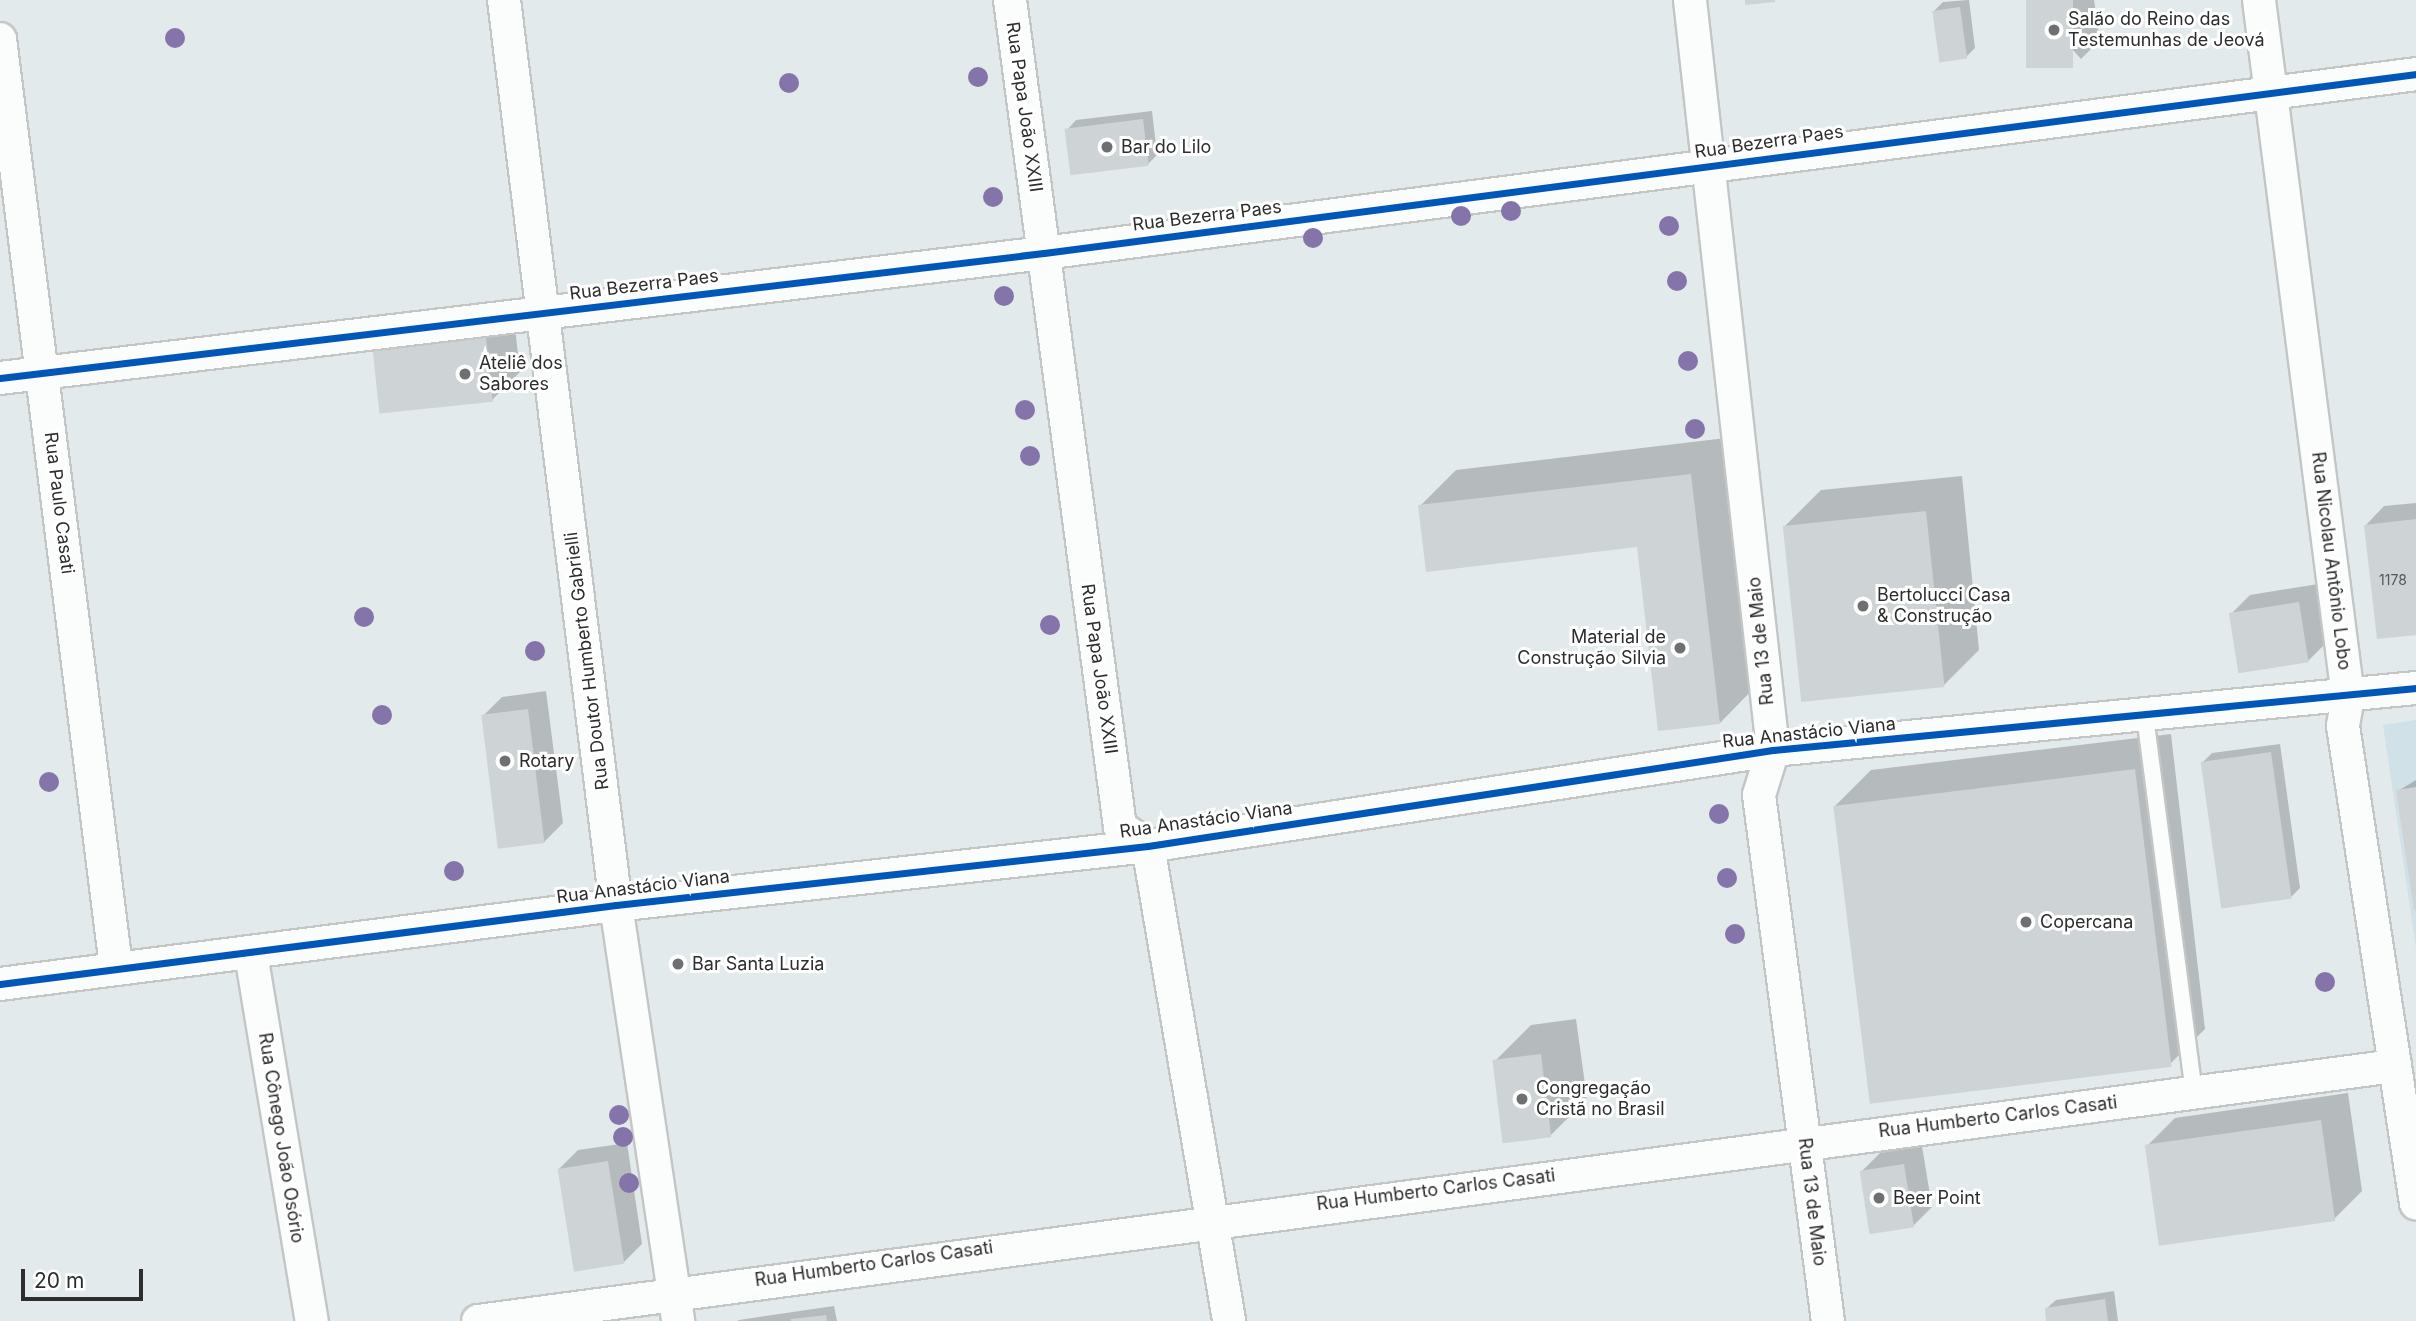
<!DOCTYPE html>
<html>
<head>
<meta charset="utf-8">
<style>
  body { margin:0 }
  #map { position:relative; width:2416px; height:1321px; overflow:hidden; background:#e3eaec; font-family:Inter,sans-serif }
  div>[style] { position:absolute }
  .education>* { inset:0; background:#d0e1e7 }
  .shadow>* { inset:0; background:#0003 }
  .building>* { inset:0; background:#ced3d5; transform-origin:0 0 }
  .roads { filter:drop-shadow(2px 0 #c4c6c5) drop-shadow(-2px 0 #c4c6c5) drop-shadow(0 2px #c4c6c5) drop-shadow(0 -2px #c4c6c5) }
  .lane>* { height:16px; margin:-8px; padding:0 8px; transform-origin:8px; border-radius:8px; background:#fbfcfc }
  .street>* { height:32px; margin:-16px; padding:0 16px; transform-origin:16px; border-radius:16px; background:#fbfcfc }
  .cycleway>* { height:7px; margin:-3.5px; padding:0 3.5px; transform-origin:3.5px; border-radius:3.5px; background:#0057b8 }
  .trees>* { width:20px; height:20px; margin:-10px; border-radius:50%; background:#8574aa }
  .dots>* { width:19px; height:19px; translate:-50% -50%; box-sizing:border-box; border:4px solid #fff; border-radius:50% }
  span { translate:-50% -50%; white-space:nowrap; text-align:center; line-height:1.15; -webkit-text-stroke:6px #fff; paint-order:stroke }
  .number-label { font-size:14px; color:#565758 }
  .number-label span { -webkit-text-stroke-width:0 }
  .poi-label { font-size:18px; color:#2d2d2d }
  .left { translate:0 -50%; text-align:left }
  .right { translate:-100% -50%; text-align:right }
  .street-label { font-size:18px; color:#2d2d2d }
  .scale { position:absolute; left:21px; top:1269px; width:122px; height:32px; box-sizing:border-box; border:4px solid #2d2d2d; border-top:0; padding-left:9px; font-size:21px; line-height:24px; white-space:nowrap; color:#2d2d2d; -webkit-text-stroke:5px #fff; paint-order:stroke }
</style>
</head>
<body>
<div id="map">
  <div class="education">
    <i style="clip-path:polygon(2416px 720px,2416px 948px,2383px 725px)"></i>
  </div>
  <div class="shadow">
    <i style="clip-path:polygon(1969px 0,1975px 48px,1966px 57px,1934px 11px,1943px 2px)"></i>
    <i style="clip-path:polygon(2028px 0,2094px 0,2100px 40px,2081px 59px)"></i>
    <i style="clip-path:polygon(1152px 111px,1157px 155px,1148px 164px,1067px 130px,1076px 120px)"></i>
    <i style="clip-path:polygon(513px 310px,520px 372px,492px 400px,375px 350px)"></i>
    <i style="clip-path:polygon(1726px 438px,1755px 687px,1720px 723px,1638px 545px,1420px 506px,1456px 470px)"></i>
    <i style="clip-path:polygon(1962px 476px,1979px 650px,1943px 686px,1785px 526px,1821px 490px)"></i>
    <i style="clip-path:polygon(2416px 503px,2416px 633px,2366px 525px,2384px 506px)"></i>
    <i style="clip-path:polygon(2318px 584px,2327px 642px,2308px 661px,2231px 614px,2250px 595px)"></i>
    <i style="clip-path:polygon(546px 691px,563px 823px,544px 842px,483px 716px,502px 697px)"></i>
    <i style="clip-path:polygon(2171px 734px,2205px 1029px,2169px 1065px,1835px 806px,1871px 770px)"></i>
    <i style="clip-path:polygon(2280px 744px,2300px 888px,2291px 897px,2203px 762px,2212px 753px)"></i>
    <i style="clip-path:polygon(2416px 780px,2416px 908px,2398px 791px)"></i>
    <i style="clip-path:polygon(1576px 1019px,1587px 1099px,1551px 1135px,1495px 1061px,1531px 1025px)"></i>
    <i style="clip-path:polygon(2348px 1093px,2362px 1191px,2334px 1219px,2147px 1146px,2175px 1118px)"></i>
    <i style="clip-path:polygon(627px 1143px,642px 1244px,623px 1263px,559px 1169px,578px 1150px)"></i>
    <i style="clip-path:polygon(1922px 1146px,1932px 1207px,1913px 1226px,1861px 1172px,1880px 1153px)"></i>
    <i style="clip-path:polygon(2114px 1291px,2118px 1321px,2048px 1321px,2046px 1309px,2056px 1300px)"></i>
    <i style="clip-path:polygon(834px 1306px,837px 1321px,737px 1321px,739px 1320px)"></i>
  </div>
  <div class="building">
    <i style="clip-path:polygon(1745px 0,1775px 0,1775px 2px,1745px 5px)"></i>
    <i style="left:2026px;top:0;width:47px;height:68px"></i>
    <i style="left:1960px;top:7px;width:52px;height:28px;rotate:82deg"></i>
    <i style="left:1143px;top:119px;width:47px;height:79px;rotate:83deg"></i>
    <i style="left:486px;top:337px;width:65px;height:114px;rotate:84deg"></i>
    <i style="clip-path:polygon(1691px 474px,1720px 724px,1658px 731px,1637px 547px,1426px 572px,1418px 505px)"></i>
    <i style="left:1926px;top:511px;width:177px;height:144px;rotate:84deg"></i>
    <i style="clip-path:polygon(2416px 519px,2416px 635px,2377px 639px,2364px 525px)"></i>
    <i style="left:2299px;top:602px;width:61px;height:71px;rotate:81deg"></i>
    <i style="left:528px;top:709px;width:135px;height:47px;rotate:83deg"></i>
    <i style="left:2271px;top:752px;width:148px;height:71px;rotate:82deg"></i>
    <i style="left:2135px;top:769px;width:300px;height:304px;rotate:83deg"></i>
    <i style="clip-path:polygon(2416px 787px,2416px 910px,2414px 910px,2396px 790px)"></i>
    <i style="left:1541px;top:1054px;width:84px;height:49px;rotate:83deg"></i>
    <i style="left:2321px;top:1120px;width:102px;height:178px;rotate:82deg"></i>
    <i style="left:608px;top:1161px;width:104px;height:51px;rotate:81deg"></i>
    <i style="left:1904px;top:1164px;width:64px;height:45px;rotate:81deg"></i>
    <i style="clip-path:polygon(2105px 1299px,2108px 1321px,2046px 1321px,2045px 1308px)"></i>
    <i style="clip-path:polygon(826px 1315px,827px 1321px,791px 1321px,791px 1319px)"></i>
  </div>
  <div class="roads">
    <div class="lane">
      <i style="left:2145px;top:716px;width:379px;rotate:82.6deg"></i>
    </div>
    <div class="street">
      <i style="left:504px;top:0;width:912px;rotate:82.95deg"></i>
      <i style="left:616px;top:905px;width:421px;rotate:81.5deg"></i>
      <i style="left:1010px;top:0;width:834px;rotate:82.42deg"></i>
      <i style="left:1120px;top:827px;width:34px;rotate:34deg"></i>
      <i style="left:1148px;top:846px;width:482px;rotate:80.3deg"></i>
      <i style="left:1690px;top:0;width:755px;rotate:83.68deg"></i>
      <i style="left:1773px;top:750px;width:47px;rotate:107.3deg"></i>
      <i style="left:1759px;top:795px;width:531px;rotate:82.53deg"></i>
      <i style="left:2259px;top:0;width:703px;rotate:82.72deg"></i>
      <i style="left:2348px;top:697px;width:29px;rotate:100deg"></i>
      <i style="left:2343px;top:726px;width:483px;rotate:81.3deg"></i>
      <i style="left:0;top:39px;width:935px;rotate:82.87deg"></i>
      <i style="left:0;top:378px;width:1051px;rotate:-6.83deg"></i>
      <i style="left:1044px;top:253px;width:1384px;rotate:-7.43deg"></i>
      <i style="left:251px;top:954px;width:372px;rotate:80.6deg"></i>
      <i style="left:0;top:984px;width:621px;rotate:-7.31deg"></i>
      <i style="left:616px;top:905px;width:535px;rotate:-6.33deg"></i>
      <i style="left:1148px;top:846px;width:632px;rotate:-8.73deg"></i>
      <i style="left:1773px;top:750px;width:646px;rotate:-5.51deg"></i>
      <i style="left:478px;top:1321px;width:1934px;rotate:-7.58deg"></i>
    </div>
  </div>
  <div class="cycleway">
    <i style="left:0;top:378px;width:1051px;rotate:-6.83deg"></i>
    <i style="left:1044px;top:253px;width:1384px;rotate:-7.43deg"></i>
    <i style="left:0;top:984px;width:621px;rotate:-7.31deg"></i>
    <i style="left:616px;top:905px;width:535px;rotate:-6.33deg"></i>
    <i style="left:1148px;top:846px;width:632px;rotate:-8.73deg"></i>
    <i style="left:1773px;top:750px;width:646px;rotate:-5.51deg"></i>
  </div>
  <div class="trees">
    <i style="left:175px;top:38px"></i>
    <i style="left:978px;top:77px"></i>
    <i style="left:789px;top:83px"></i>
    <i style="left:993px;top:197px"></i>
    <i style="left:1511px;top:211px"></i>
    <i style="left:1461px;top:216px"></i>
    <i style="left:1669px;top:226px"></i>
    <i style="left:1313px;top:238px"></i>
    <i style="left:1677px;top:281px"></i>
    <i style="left:1004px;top:296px"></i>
    <i style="left:1688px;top:361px"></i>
    <i style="left:1025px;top:410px"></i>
    <i style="left:1695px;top:429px"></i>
    <i style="left:1030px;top:456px"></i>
    <i style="left:364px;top:617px"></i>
    <i style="left:1050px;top:625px"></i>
    <i style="left:535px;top:651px"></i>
    <i style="left:382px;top:715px"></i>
    <i style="left:49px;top:782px"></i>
    <i style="left:1719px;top:814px"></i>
    <i style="left:454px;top:871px"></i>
    <i style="left:1727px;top:878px"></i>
    <i style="left:1735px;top:934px"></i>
    <i style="left:2325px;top:982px"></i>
    <i style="left:619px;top:1115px"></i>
    <i style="left:623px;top:1137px"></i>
    <i style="left:629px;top:1183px"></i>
  </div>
  <div class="dots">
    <i style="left:2054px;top:30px;background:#6d6f70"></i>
    <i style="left:1107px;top:147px;background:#6d6f70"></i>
    <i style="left:465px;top:374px;background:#6d6f70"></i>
    <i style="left:1863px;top:606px;background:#6d6f70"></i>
    <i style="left:1680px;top:648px;background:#6d6f70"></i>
    <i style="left:505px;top:761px;background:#6d6f70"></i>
    <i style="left:2026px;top:922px;background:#6d6f70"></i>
    <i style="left:678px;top:964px;background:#6d6f70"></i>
    <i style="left:1522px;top:1099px;background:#6d6f70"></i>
    <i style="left:1879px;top:1198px;background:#6d6f70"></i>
  </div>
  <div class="number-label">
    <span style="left:2393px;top:580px">1178</span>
  </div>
  <div class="poi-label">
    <span class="left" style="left:2068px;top:30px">Salão do Reino das<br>Testemunhas de Jeová</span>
    <span class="left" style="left:1121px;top:147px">Bar do Lilo</span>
    <span class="left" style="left:479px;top:374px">Ateliê dos<br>Sabores</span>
    <span class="left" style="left:1877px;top:606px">Bertolucci Casa<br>&amp; Construção</span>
    <span class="right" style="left:1666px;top:648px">Material de<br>Construção Silvia</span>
    <span class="left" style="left:519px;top:761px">Rotary</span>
    <span class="left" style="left:2040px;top:922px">Copercana</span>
    <span class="left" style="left:692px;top:964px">Bar Santa Luzia</span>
    <span class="left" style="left:1536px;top:1099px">Congregação<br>Cristã no Brasil</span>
    <span class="left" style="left:1893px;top:1198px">Beer Point</span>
  </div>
  <div class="street-label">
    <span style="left:1024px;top:107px;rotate:82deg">Rua Papa João XXIII</span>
    <span style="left:1769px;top:142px;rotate:-8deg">Rua Bezerra Paes</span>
    <span style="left:1207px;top:216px;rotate:-7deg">Rua Bezerra Paes</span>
    <span style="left:644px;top:285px;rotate:-7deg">Rua Bezerra Paes</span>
    <span style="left:59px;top:503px;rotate:83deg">Rua Paulo Casati</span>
    <span style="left:2331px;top:561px;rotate:83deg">Rua Nicolau Antônio Lobo</span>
    <span style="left:1761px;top:641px;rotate:-96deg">Rua 13 de Maio</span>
    <span style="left:587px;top:661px;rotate:-97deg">Rua Doutor Humberto Gabrielli</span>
    <span style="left:1099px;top:669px;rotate:82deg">Rua Papa João XXIII</span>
    <span style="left:1809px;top:733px;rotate:-6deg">Rua Anastácio Viana</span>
    <span style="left:1206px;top:820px;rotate:-8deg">Rua Anastácio Viana</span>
    <span style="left:643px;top:887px;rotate:-7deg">Rua Anastácio Viana</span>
    <span style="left:1998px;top:1117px;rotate:-7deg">Rua Humberto Carlos Casati</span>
    <span style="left:281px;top:1138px;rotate:81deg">Rua Cônego João Osório</span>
    <span style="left:1436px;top:1190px;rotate:-7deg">Rua Humberto Carlos Casati</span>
    <span style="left:1812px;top:1202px;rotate:83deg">Rua 13 de Maio</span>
    <span style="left:874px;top:1264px;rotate:-8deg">Rua Humberto Carlos Casati</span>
  </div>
  <div class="scale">20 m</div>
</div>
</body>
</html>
